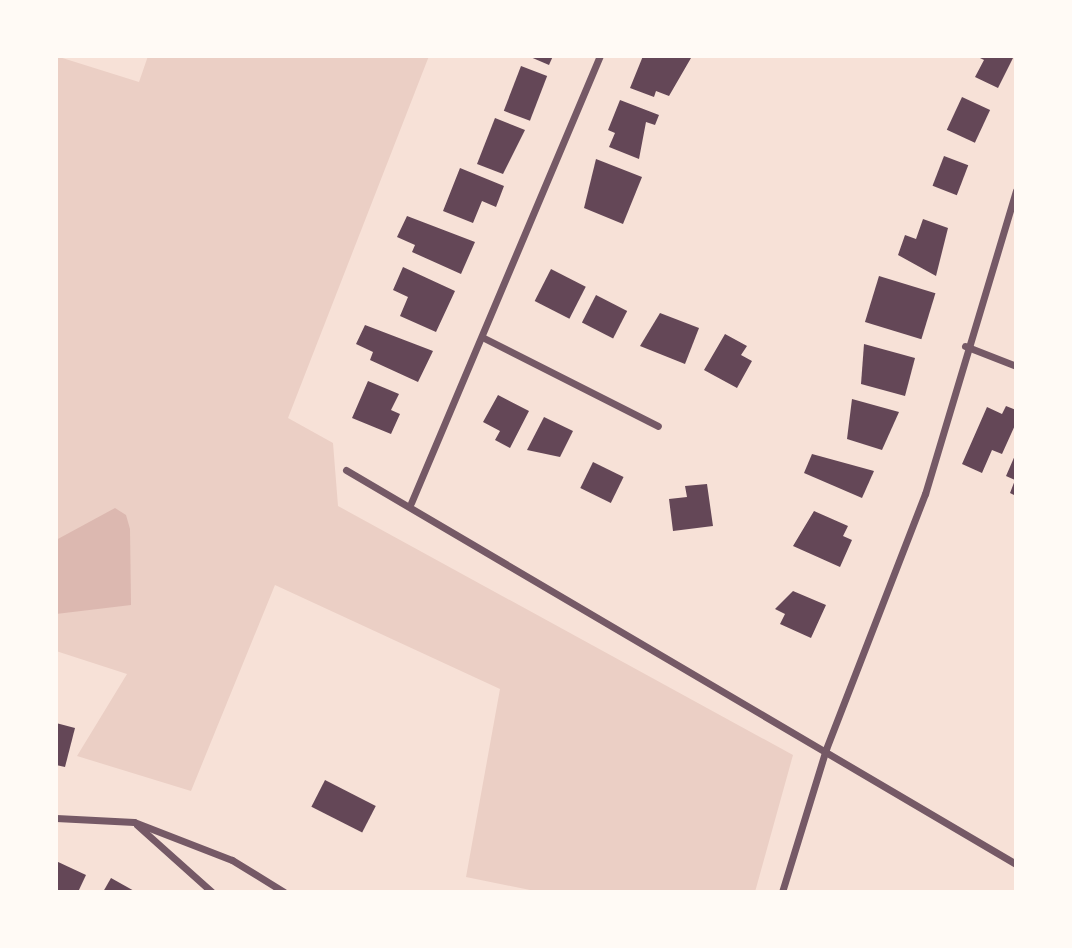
<!DOCTYPE html>
<html>
<head>
<meta charset="utf-8">
<style>
  body { margin:0 }
  #map { position:relative; width:1072px; height:948px; overflow:hidden; background:#f7e1d7; font-family:Ubuntu,sans-serif }
  div>[style] { position:absolute }
  .green>* { inset:0; background:#ebcfc5 }
  .water>* { inset:0; background:#dcb8b0 }
  .building>* { inset:0; background:#644757; transform-origin:0 0 }
  .minor>* { height:7px; margin:-3.5px; padding:0 3.5px; transform-origin:3.5px; border-radius:3.5px; background:#755966 }
  span { translate:-50% -50%; white-space:nowrap; text-align:center; line-height:1.15; -webkit-text-stroke:6px #fffaf5; paint-order:stroke }
  .frame { position:absolute; inset:0; border:58px solid #fffaf5; pointer-events:none }
</style>
</head>
<body>
<div id="map">
  <div class="green">
    <i style="clip-path:polygon(56px 56px,139px 82px,148px 56px,429px 56px,288px 418px,333px 443px,338px 506px,793px 755px,755px 892px,540px 892px,466px 877px,500px 689px,275px 585px,191px 791px,77px 756px,127px 674px,56px 651px)"></i>
  </div>
  <div class="water">
    <i style="clip-path:polygon(115px 508px,126px 515px,130px 529px,131px 605px,56px 614px,56px 540px)"></i>
  </div>
  <div class="building">
    <i style="clip-path:polygon(528px 56px,553px 56px,549px 65px)"></i>
    <i style="clip-path:polygon(643px 56px,687px 56px,691px 58px,669px 96px,656px 91px,654px 97px,630px 88px)"></i>
    <i style="clip-path:polygon(976px 56px,1013px 58px,998px 88px,975px 77px,984px 60px)"></i>
    <i style="left:521px;top:66px;width:28px;height:48px;rotate:21deg"></i>
    <i style="left:962px;top:97px;width:31px;height:36px;rotate:25deg"></i>
    <i style="clip-path:polygon(620px 100px,659px 115px,655px 125px,646px 122px,639px 159px,609px 147px,615px 133px,608px 130px)"></i>
    <i style="clip-path:polygon(495px 118px,525px 130px,503px 174px,477px 164px)"></i>
    <i style="left:944px;top:156px;width:26px;height:32px;rotate:21deg"></i>
    <i style="clip-path:polygon(596px 159px,642px 177px,623px 224px,584px 208px)"></i>
    <i style="clip-path:polygon(460px 168px,504px 186px,496px 207px,482px 201px,473px 223px,443px 211px)"></i>
    <i style="clip-path:polygon(407px 216px,475px 242px,461px 274px,412px 252px,415px 245px,397px 237px)"></i>
    <i style="clip-path:polygon(923px 219px,948px 228px,936px 276px,898px 255px,905px 235px,916px 239px)"></i>
    <i style="clip-path:polygon(403px 267px,455px 291px,436px 332px,400px 316px,408px 297px,393px 290px)"></i>
    <i style="left:551px;top:269px;width:39px;height:36px;rotate:27deg"></i>
    <i style="left:879px;top:276px;width:59px;height:48px;rotate:17deg"></i>
    <i style="left:596px;top:295px;width:35px;height:31px;rotate:27deg"></i>
    <i style="clip-path:polygon(660px 313px,699px 328px,685px 364px,640px 346px)"></i>
    <i style="clip-path:polygon(365px 325px,433px 351px,418px 382px,370px 360px,373px 352px,356px 344px)"></i>
    <i style="clip-path:polygon(725px 334px,747px 346px,741px 355px,752px 361px,737px 388px,704px 370px)"></i>
    <i style="clip-path:polygon(864px 344px,915px 358px,905px 396px,861px 384px)"></i>
    <i style="clip-path:polygon(368px 381px,399px 394px,391px 410px,400px 414px,391px 434px,352px 418px)"></i>
    <i style="clip-path:polygon(498px 395px,529px 411px,510px 448px,495px 440px,500px 431px,483px 422px)"></i>
    <i style="clip-path:polygon(852px 399px,899px 412px,882px 450px,847px 439px)"></i>
    <i style="clip-path:polygon(1006px 406px,1016px 410px,1016px 423px,1002px 454px,992px 450px,982px 473px,962px 464px,987px 407px,1002px 414px)"></i>
    <i style="clip-path:polygon(544px 417px,573px 431px,560px 457px,527px 450px)"></i>
    <i style="clip-path:polygon(1016px 453px,1016px 496px,1010px 493px,1015px 480px,1006px 476px)"></i>
    <i style="clip-path:polygon(812px 454px,874px 471px,862px 498px,804px 473px)"></i>
    <i style="left:593px;top:462px;width:34px;height:29px;rotate:26deg"></i>
    <i style="clip-path:polygon(707px 484px,713px 526px,673px 531px,669px 499px,687px 497px,685px 486px)"></i>
    <i style="clip-path:polygon(814px 511px,848px 526px,843px 536px,852px 540px,840px 567px,793px 546px)"></i>
    <i style="clip-path:polygon(793px 591px,826px 605px,811px 638px,780px 624px,785px 614px,775px 609px)"></i>
    <i style="clip-path:polygon(56px 723px,75px 728px,65px 767px,56px 765px)"></i>
    <i style="left:325px;top:780px;width:57px;height:30px;rotate:27deg"></i>
    <i style="clip-path:polygon(56px 861px,86px 875px,78px 892px,56px 892px)"></i>
    <i style="clip-path:polygon(111px 878px,136px 892px,103px 892px)"></i>
  </div>
  <div class="minor">
    <i style="left:482px;top:337px;width:197px;rotate:26.8deg"></i>
    <i style="left:965px;top:346px;width:55px;rotate:21.4deg"></i>
    <i style="left:346px;top:470px;width:777px;rotate:30.46deg"></i>
    <i style="left:411px;top:503px;width:485px;rotate:-67.1deg"></i>
    <i style="left:56px;top:818px;width:78px;rotate:2.9deg"></i>
    <i style="left:134px;top:822px;width:105px;rotate:21.2deg"></i>
    <i style="left:232px;top:860px;width:61px;rotate:31.6deg"></i>
    <i style="left:137px;top:825px;width:101px;rotate:41.8deg"></i>
    <i style="left:782px;top:892px;width:150px;rotate:-72.9deg"></i>
    <i style="left:826px;top:749px;width:274px;rotate:-68.8deg"></i>
    <i style="left:925px;top:494px;width:317px;rotate:-73.3deg"></i>
  </div>
  <div class="frame"></div>
</div>
</body>
</html>
